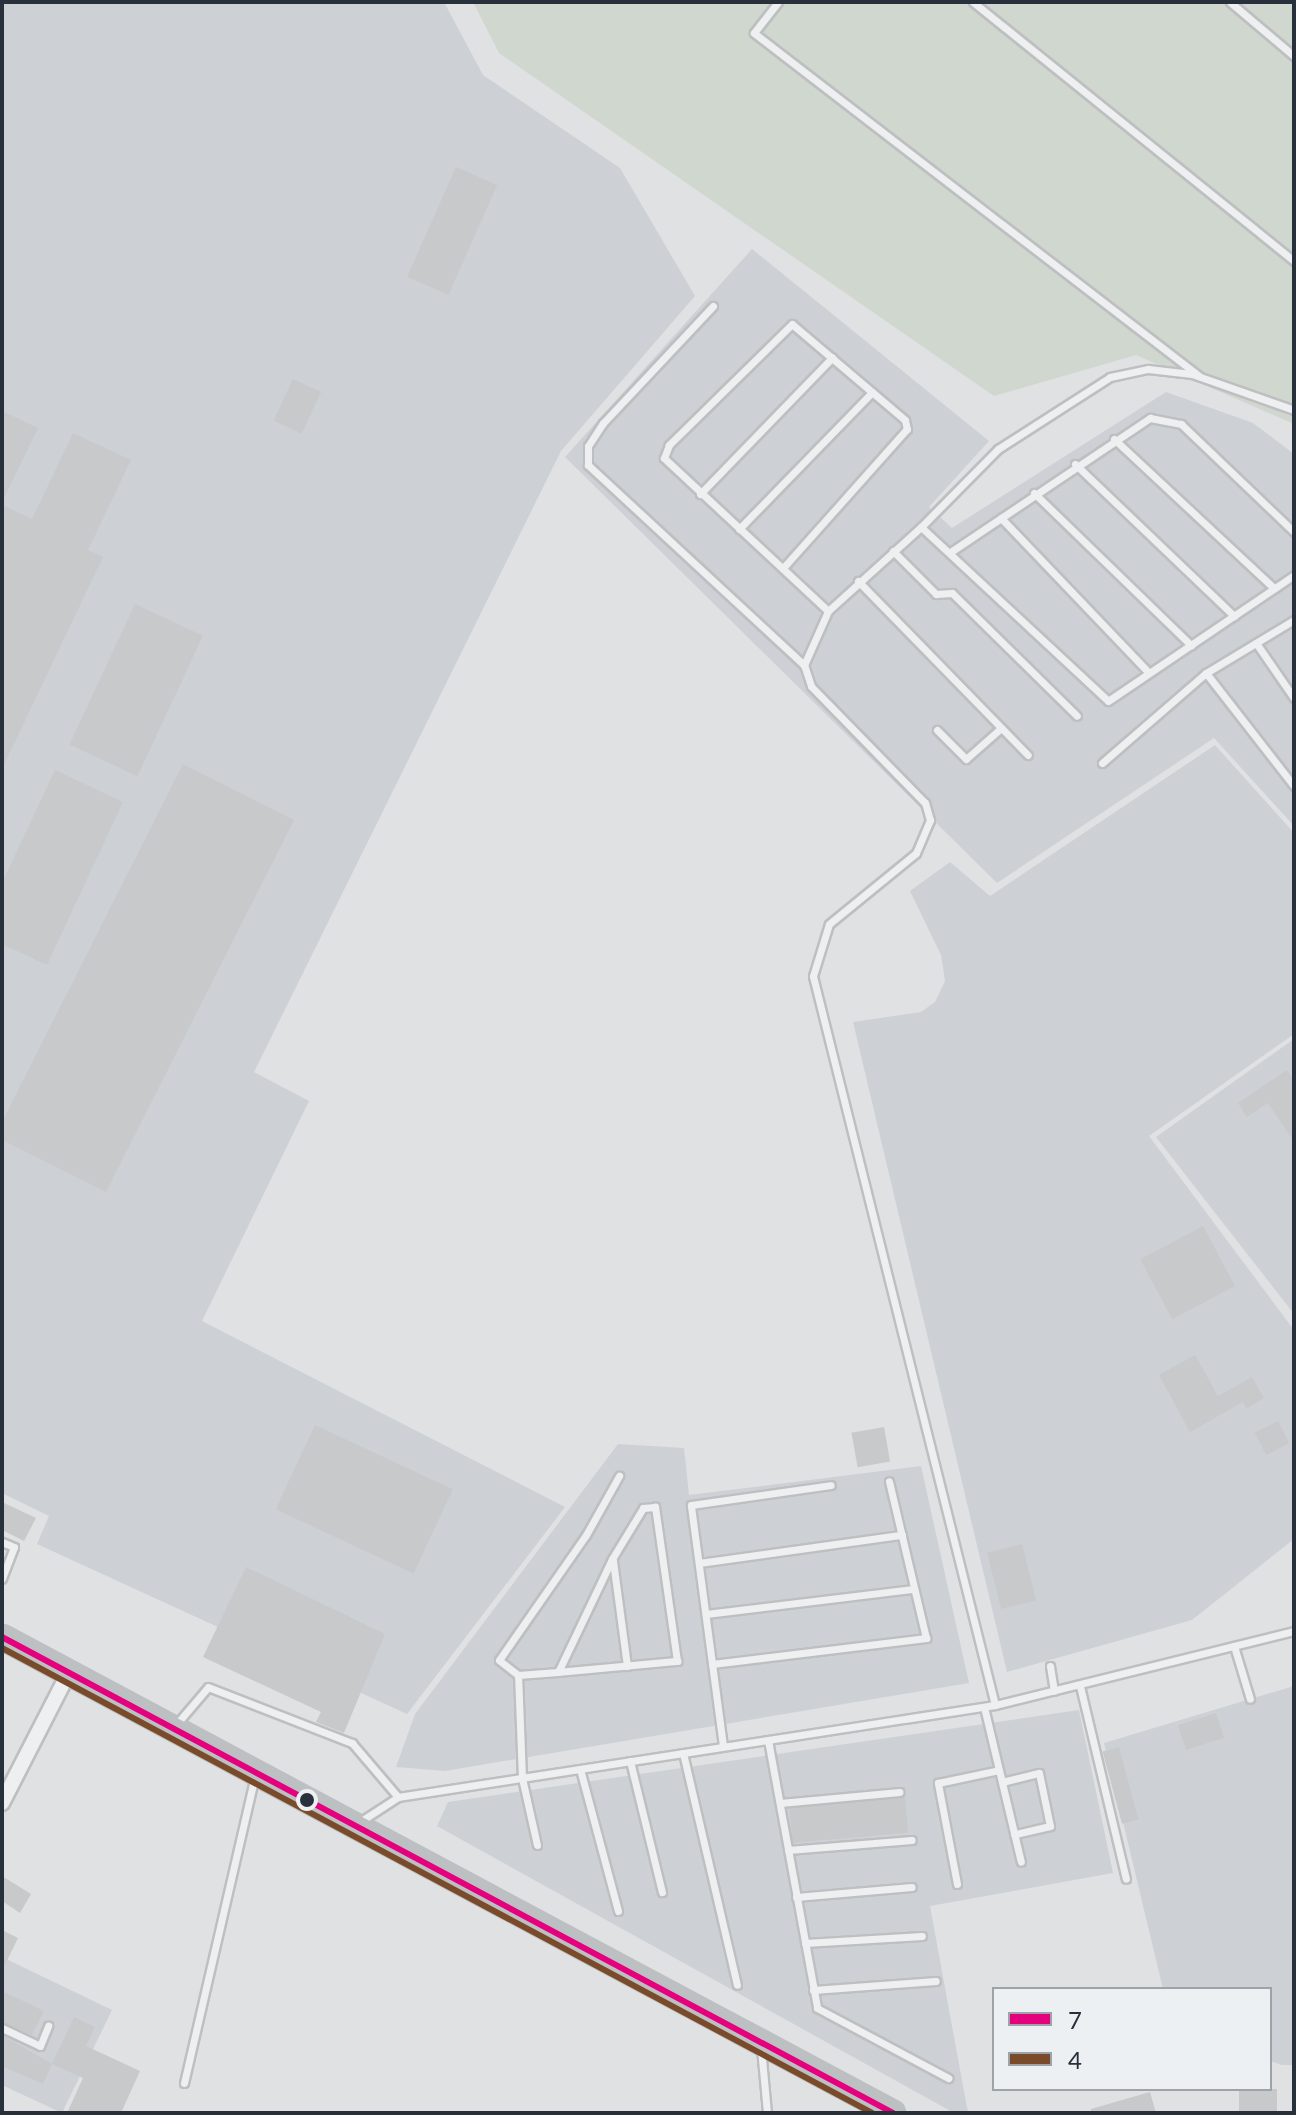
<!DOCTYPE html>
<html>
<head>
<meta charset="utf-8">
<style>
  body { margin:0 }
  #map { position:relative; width:1296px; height:2115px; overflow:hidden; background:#dfe1e3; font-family:Lato,sans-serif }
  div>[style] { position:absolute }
  .built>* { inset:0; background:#cdd1d6 }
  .green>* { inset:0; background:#d0d7cf }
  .building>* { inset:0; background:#c7c9cb; transform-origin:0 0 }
  .roads { filter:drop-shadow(2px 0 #bdbfc1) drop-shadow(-2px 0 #bdbfc1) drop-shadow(0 2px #bdbfc1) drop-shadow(0 -2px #bdbfc1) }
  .service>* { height:7px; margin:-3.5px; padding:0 3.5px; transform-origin:3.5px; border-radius:3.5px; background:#eeeff0 }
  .minor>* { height:14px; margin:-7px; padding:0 7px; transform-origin:7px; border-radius:7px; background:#eeeff0 }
  .secondary>* { height:22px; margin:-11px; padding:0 11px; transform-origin:11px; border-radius:11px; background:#bdc0c3 }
  .bus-1>* { height:6px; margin:-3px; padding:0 3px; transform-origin:3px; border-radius:3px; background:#e5007d }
  .bus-2>* { height:6px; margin:-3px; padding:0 3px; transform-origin:3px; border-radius:3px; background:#7a4b2a }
  .dots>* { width:22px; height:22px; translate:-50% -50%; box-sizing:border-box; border:4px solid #ecf0f3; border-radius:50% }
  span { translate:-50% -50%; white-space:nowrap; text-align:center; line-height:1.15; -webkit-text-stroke:7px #ecf0f3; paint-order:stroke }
  .frame { position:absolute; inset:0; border:4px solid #27303b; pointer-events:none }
  .legend { position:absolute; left:992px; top:1987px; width:280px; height:104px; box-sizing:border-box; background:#ecf0f3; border:2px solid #9da3a9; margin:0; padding:10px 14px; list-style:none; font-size:24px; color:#27303b }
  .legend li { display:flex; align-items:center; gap:16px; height:40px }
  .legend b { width:40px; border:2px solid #9da3a9 }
</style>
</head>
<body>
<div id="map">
  <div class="built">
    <i style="clip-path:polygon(2px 2px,444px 2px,483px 75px,620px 168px,695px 296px,561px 451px,254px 1072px,309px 1101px,202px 1321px,565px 1507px,407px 1714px,37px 1544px,49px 1516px,2px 1493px)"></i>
    <i style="clip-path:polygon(752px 249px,989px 441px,929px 507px,952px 528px,1166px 392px,1253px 423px,1294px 454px,1294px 826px,1214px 738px,997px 883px,565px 457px)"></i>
    <i style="clip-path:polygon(1215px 745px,1294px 833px,1294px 1034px,1149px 1136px,1294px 1330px,1294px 1539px,1192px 1620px,1007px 1672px,853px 1022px,921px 1012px,935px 1002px,945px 981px,941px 955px,910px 891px,950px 862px,990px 896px)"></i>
    <i style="clip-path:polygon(1294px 1039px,1294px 1314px,1156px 1137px)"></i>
    <i style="clip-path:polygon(618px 1444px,684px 1448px,689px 1495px,921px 1466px,969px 1683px,445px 1771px,396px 1767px,415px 1714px)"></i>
    <i style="clip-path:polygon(1294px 1686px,1294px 2065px,1282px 2065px,1270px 2061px,1270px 1989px,1163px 1989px,1104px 1743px)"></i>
    <i style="clip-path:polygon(1079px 1710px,1113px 1873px,930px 1906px,968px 2113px,954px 2113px,437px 1826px,448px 1802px)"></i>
    <i style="clip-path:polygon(2px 1957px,112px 2010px,62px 2113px,2px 2085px)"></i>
  </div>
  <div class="green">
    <i style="clip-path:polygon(473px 2px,1294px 2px,1294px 424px,1136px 355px,994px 396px,499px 53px)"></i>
  </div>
  <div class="building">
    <i style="left:456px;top:167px;width:45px;height:120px;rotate:24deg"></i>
    <i style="left:293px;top:379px;width:31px;height:46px;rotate:25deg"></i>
    <i style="clip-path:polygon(2px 411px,38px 428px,2px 502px)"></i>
    <i style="clip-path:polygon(73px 433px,131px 460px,88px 550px,103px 557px,2px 769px,2px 505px,32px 519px)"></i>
    <i style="left:135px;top:604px;width:75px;height:155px;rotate:25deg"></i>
    <i style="clip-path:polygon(183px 764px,294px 820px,106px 1192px,2px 1140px,2px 1122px)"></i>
    <i style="clip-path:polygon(55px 770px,123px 802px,47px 965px,2px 944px,2px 883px)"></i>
    <i style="clip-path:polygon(1287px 1070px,1294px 1081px,1294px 1142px,1268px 1103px,1247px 1117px,1238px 1103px)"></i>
    <i style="left:1203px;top:1226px;width:68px;height:71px;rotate:62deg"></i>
    <i style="clip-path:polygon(1195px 1355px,1218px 1396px,1252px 1377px,1264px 1398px,1246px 1409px,1243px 1402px,1190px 1432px,1159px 1375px)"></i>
    <i style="left:1278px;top:1421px;width:25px;height:26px;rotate:63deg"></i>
    <i style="left:315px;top:1425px;width:152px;height:93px;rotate:25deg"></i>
    <i style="left:884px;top:1427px;width:35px;height:33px;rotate:80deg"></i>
    <i style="clip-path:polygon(2px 1502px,36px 1518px,24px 1541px,2px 1530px)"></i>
    <i style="left:1022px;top:1544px;width:58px;height:36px;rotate:76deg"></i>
    <i style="clip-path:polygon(246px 1567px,385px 1634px,344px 1733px,316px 1722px,321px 1712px,203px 1657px)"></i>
    <i style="left:1216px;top:1713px;width:26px;height:40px;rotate:72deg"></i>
    <i style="left:1119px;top:1747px;width:75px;height:17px;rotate:75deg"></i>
    <i style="left:905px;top:1798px;width:35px;height:116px;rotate:85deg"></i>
    <i style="clip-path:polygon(2px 1876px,31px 1894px,20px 1913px,2px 1901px)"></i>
    <i style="clip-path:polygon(2px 1930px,18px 1938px,2px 1971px)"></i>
    <i style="clip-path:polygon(2px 1991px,44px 2011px,32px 2035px,2px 2022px)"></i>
    <i style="clip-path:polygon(74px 2017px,95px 2027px,86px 2046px,140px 2071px,121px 2113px,67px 2113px,83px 2078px,52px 2064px)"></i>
    <i style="clip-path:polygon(2px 2035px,52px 2064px,43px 2084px,2px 2066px)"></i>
    <i style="left:1239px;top:2089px;width:38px;height:24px"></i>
    <i style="clip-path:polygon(1150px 2092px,1156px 2113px,1091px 2113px,1091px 2109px)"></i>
  </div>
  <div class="roads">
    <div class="service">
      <i style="left:778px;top:2px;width:39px;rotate:128deg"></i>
      <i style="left:754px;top:33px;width:562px;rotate:37.62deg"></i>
      <i style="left:973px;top:2px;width:412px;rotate:38.9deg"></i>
      <i style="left:1230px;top:2px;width:84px;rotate:40.2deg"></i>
      <i style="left:713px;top:306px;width:161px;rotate:133.2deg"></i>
      <i style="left:603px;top:423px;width:27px;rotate:123deg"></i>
      <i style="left:588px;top:446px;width:19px;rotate:90deg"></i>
      <i style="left:588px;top:465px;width:294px;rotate:42.8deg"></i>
      <i style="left:1114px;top:439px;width:219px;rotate:43deg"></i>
      <i style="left:1075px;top:464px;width:220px;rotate:43.7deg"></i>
      <i style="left:1034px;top:493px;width:219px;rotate:44.1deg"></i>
      <i style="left:700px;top:494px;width:190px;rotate:-45.9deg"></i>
      <i style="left:1001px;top:518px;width:214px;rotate:46.3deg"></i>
      <i style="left:921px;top:527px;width:110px;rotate:-45.4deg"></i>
      <i style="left:998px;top:449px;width:133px;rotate:-32.7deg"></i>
      <i style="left:1110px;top:377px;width:39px;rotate:-12deg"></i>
      <i style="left:1148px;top:369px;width:44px;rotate:6.5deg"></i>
      <i style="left:1192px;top:374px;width:108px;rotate:19.4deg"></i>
      <i style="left:739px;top:529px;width:191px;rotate:-45.8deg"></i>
      <i style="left:893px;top:551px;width:61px;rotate:45deg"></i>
      <i style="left:936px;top:594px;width:16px;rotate:-4deg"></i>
      <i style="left:952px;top:593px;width:175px;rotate:44.5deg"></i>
      <i style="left:952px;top:551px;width:239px;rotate:-33.9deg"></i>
      <i style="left:1150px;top:418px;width:32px;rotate:11deg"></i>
      <i style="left:1181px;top:424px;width:156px;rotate:43.7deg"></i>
      <i style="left:783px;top:568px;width:186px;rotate:-48.3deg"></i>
      <i style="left:907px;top:429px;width:9px;rotate:-103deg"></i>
      <i style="left:905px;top:420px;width:148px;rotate:-139.7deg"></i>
      <i style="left:792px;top:324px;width:173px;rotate:135.5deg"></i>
      <i style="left:669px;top:445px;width:14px;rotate:111deg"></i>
      <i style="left:664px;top:458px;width:224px;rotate:43deg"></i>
      <i style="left:858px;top:581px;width:243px;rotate:45.7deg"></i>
      <i style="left:1256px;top:643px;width:67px;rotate:55.4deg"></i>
      <i style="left:1206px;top:673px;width:143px;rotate:52.1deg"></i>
      <i style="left:937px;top:730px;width:41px;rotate:45deg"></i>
      <i style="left:966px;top:759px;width:47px;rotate:-41.5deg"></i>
      <i style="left:1102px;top:763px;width:138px;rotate:-40.9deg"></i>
      <i style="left:1206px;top:673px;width:103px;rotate:-31.1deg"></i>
      <i style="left:2px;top:1542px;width:13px;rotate:23deg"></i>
      <i style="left:14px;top:1547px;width:34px;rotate:111deg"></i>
      <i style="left:613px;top:1561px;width:106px;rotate:82.4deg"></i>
      <i style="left:699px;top:1563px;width:205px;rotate:-7.9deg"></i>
      <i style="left:706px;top:1614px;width:209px;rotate:-6.9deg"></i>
      <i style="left:1234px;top:1646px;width:55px;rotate:73.2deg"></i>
      <i style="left:712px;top:1664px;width:216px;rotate:-6.9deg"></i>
      <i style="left:926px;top:1638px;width:161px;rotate:-103.3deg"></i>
      <i style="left:1050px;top:1666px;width:25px;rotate:81deg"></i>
      <i style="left:518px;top:1675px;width:24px;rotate:-142deg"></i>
      <i style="left:499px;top:1660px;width:152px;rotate:-55.2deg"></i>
      <i style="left:586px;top:1535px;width:68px;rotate:-60.8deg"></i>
      <i style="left:1080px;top:1686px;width:198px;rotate:76.6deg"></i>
      <i style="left:995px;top:1705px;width:308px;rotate:-13.9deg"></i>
      <i style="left:984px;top:1707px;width:159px;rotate:76.6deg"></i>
      <i style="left:174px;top:1727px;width:52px;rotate:-49.6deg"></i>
      <i style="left:208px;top:1687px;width:155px;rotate:21.3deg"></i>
      <i style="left:352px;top:1743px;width:71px;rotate:49.6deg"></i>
      <i style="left:768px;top:1740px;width:272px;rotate:79.6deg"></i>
      <i style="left:817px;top:2008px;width:149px;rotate:28.1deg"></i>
      <i style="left:723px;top:1746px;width:243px;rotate:-97.6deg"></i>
      <i style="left:691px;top:1505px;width:141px;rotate:-8.1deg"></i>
      <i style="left:683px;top:1753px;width:238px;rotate:76.9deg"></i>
      <i style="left:630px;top:1761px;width:135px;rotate:76.3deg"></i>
      <i style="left:580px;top:1769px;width:147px;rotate:75deg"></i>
      <i style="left:1002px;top:1782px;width:38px;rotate:-14deg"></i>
      <i style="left:1039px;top:1773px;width:54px;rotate:78.3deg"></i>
      <i style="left:1050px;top:1826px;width:37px;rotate:167deg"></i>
      <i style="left:780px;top:1803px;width:120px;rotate:-5.3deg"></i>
      <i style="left:358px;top:1823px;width:48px;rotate:-33deg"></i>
      <i style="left:398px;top:1797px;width:604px;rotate:-8.76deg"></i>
      <i style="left:995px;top:1705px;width:751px;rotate:-104.02deg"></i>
      <i style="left:813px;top:976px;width:54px;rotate:-72.9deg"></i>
      <i style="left:829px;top:924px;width:112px;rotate:-39.2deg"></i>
      <i style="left:916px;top:853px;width:36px;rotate:-67deg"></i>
      <i style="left:930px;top:820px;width:18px;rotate:-106deg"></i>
      <i style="left:925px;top:803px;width:163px;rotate:-134.3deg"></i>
      <i style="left:811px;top:686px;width:22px;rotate:-108deg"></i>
      <i style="left:804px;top:665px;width:59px;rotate:-66deg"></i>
      <i style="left:828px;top:611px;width:125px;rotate:-42.1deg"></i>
      <i style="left:921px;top:527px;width:255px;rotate:42.9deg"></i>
      <i style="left:1108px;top:701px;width:225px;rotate:-34.1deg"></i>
      <i style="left:537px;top:1845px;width:69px;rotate:-102.6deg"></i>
      <i style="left:522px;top:1778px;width:103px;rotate:-92.2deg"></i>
      <i style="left:518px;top:1675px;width:40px;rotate:-4.3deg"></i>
      <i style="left:558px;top:1672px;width:120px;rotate:-5.3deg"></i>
      <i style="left:677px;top:1661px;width:156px;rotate:-98.1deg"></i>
      <i style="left:655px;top:1507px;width:12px;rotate:175deg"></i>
      <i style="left:643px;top:1508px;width:60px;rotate:121.3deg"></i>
      <i style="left:612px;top:1559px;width:125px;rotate:115.5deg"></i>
      <i style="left:788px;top:1850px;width:124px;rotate:-4.6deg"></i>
      <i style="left:957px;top:1884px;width:103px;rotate:-100.7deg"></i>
      <i style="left:938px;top:1783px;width:62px;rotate:-12deg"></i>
      <i style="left:796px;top:1897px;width:116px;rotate:-4.9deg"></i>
      <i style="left:805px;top:1943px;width:117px;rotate:-3.4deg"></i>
      <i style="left:813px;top:1990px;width:123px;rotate:-4.2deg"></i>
      <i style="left:2px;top:2028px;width:42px;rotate:25.3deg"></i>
      <i style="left:40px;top:2046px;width:22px;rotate:-68deg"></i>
      <i style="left:761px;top:2048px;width:65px;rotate:84.7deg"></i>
      <i style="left:184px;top:2083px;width:316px;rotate:-77deg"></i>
    </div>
    <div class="minor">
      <i style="left:2px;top:1803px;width:145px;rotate:-62.9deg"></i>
    </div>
    <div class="secondary">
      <i style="left:2px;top:1637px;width:1010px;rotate:28.11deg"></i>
    </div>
  </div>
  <div class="bus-1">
    <i style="left:2px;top:1637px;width:1010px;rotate:28.11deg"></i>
  </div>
  <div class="bus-2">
    <i style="left:2px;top:1648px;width:986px;rotate:28.12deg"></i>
  </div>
  <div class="dots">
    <i style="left:307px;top:1800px;background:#27303b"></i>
  </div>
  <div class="frame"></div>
  <ul class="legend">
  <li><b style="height:10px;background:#e5007d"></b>7</li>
  <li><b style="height:10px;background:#7a4b2a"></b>4</li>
  </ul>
</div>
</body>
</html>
